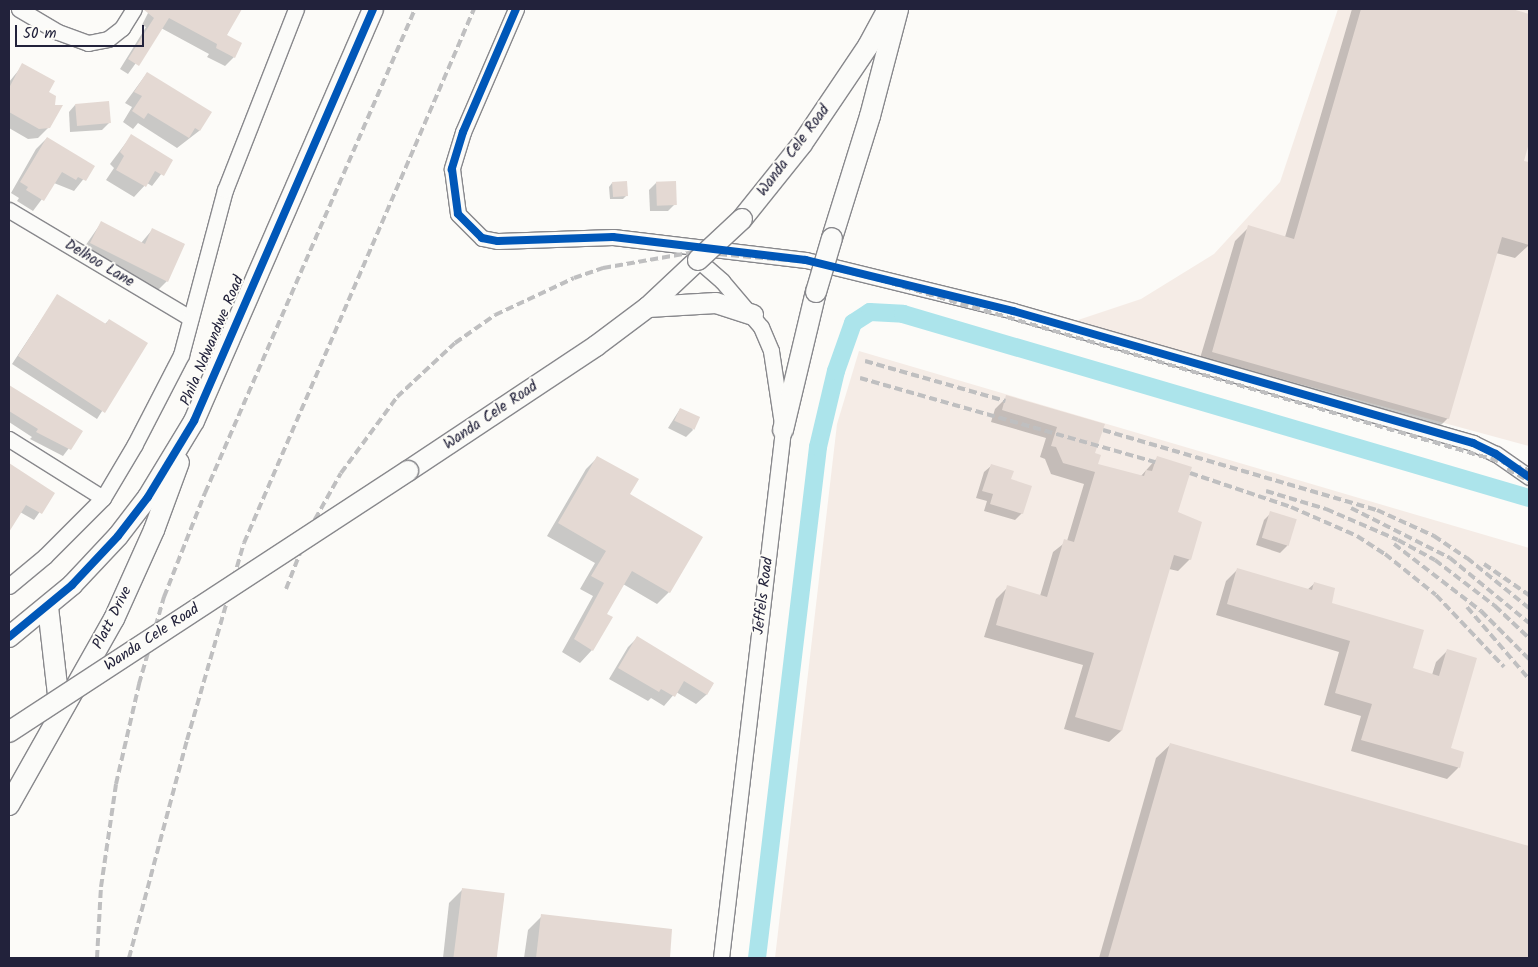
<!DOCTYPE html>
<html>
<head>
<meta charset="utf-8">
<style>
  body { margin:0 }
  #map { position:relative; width:1538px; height:967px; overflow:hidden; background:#fcfbf8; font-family:Kalam,sans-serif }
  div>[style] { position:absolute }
  .built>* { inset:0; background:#f5ece6 }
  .shadow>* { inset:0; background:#0003 }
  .canal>* { height:18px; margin:-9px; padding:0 9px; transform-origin:9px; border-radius:9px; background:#ace4eb }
  .building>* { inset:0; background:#e4d9d3; transform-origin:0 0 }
  .roads { filter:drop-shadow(1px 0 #88888c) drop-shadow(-1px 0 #88888c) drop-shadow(0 1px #88888c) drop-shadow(0 -1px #88888c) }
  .street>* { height:15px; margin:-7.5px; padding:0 7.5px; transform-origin:7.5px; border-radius:7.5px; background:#fbfbf9 }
  .secondary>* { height:20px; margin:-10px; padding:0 10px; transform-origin:10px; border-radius:10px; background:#fbfbf9 }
  .rail>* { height:4px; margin-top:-2px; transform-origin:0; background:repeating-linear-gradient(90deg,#bfbfc0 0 8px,transparent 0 12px) }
  .bridges { filter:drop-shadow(1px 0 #88888c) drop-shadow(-1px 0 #88888c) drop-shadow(0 1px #88888c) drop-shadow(0 -1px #88888c) }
  .secondary-bridge>* { height:20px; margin:-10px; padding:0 10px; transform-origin:10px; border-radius:10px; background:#fbfbf9 }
  .cycleway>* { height:8px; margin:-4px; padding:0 4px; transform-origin:4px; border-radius:4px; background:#0057b8 }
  span { translate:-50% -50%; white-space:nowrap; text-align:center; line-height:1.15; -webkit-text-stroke:4px #fdfcf7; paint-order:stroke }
  .street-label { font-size:15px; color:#22223b }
  .frame { position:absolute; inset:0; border:10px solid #22223b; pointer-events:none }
  .scale { position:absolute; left:15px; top:25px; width:129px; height:22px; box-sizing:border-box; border:2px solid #22223b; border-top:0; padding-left:6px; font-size:15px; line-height:18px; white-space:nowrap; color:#22223b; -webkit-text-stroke:4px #fdfcf7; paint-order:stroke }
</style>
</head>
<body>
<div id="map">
  <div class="built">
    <i style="clip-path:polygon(1338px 9px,1529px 9px,1529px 446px,1072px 322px,1141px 299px,1214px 254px,1280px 182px)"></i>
    <i style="clip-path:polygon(859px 351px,1529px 548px,1529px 958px,775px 958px,837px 424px)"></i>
  </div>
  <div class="shadow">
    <i style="clip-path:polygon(150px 9px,240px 9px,226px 36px,234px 57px,225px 66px,207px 57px,209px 54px,161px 28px,128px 74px,120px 69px,146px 27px,142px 25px)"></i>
    <i style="clip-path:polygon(1352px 9px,1510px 9px,1529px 15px,1529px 139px,1523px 162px,1529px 164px,1529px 245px,1515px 258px,1496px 253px,1448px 418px,1434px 432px,1198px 365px,1235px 241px,1249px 227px,1285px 237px)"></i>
    <i style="clip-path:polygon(23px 65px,47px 92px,49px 127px,38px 138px,28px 139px,9px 128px,9px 82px)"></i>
    <i style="clip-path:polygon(147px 73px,210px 112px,199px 131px,177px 148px,138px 123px,133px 129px,123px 122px,132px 107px,125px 103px)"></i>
    <i style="clip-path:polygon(75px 105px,109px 123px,102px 130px,70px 132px,69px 112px)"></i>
    <i style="clip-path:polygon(131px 136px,172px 160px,152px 186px,147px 183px,134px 197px,106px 180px,114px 168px,110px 164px)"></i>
    <i style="clip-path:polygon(47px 138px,93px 167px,74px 191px,54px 183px,33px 211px,17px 201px,19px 198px,11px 193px,36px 149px)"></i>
    <i style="clip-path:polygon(612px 183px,627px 195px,623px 199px,610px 199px,609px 187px)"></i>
    <i style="clip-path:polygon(656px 183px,675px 204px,668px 211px,650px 211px,649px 190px)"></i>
    <i style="clip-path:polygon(101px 223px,141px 243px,152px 230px,184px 244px,167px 281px,157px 291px,81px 252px)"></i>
    <i style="clip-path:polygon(57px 296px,104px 325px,109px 320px,146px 343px,97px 419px,12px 364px)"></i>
    <i style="clip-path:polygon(9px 387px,81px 432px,63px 456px,30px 439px,32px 437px,9px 422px)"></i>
    <i style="clip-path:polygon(1007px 397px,1103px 425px,1094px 454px,1096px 465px,1141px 476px,1157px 458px,1177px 512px,1190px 559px,1178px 571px,1169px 569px,1121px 731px,1109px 742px,1064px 729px,1083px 665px,984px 637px,996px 599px,1008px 587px,1040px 596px,1053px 552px,1067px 541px,1084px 484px,1051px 474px,1045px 459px,1040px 457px,1046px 438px,991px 422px,995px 409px)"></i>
    <i style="clip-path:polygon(680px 409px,693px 430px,686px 437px,668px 428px)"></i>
    <i style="clip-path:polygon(598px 457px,629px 495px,669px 592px,657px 604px,623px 584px,605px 614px,592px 650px,580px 663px,562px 652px,593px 596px,580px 589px,595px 563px,547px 536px,586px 469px)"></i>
    <i style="clip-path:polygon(9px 465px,53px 493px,34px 520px,20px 512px,9px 529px)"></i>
    <i style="clip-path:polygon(991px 466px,1009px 480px,1022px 513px,1015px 520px,984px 511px,987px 501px,976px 498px,984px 472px)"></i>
    <i style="clip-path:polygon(1271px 513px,1295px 520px,1287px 546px,1280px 553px,1256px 545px,1264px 520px)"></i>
    <i style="clip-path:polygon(1237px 570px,1307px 590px,1315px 583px,1330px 604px,1411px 669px,1432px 675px,1436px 662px,1448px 650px,1449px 749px,1463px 753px,1458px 768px,1447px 779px,1351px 751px,1361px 716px,1324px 705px,1339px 652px,1216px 615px,1226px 581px)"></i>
    <i style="clip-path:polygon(637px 638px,713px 684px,706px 695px,696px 704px,676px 692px,664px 706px,651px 698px,648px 701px,609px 679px,628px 647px)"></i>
    <i style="clip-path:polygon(1171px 744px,1529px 848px,1529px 958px,1099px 958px,1156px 758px)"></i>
    <i style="clip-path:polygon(463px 889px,504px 894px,496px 958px,443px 958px,449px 903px)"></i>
    <i style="clip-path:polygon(542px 916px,670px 930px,669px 958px,524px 958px,528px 930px)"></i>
  </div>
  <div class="canal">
    <i style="left:757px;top:958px;width:515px;rotate:-83.19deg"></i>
    <i style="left:818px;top:447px;width:78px;rotate:-76.7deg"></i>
    <i style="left:836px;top:371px;width:51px;rotate:-70.5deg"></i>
    <i style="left:853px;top:323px;width:20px;rotate:-33deg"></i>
    <i style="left:870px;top:312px;width:33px;rotate:3deg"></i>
    <i style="left:903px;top:314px;width:652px;rotate:16.38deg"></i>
  </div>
  <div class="building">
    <i style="clip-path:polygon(143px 9px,242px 9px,227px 35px,242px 43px,235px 58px,216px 48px,217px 44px,169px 18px,139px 66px,128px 59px,154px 18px)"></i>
    <i style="clip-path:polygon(1361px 9px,1512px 9px,1529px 14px,1529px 143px,1524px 161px,1529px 162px,1529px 245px,1502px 237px,1449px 419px,1212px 352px,1248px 225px,1294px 239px)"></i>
    <i style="clip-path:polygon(22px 63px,55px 81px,49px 92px,56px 96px,55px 105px,63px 105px,50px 128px,39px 129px,9px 112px,9px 88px)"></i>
    <i style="clip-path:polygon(147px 72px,212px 112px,200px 131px,195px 128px,189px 138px,148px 113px,144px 119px,132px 111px,142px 96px,134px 92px)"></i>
    <i style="left:109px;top:101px;width:22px;height:34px;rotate:85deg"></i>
    <i style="clip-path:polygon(131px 134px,173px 160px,164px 176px,155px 171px,146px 187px,116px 170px,124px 156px,120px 152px)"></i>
    <i style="clip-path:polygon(47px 137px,95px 166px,86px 181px,78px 177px,76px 180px,62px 172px,44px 201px,26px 190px,28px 187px,20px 182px)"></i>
    <i style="left:627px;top:181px;width:15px;height:15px;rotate:86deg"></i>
    <i style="left:676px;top:181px;width:24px;height:20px;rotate:88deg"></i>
    <i style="clip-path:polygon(101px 221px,145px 244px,152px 228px,185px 244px,168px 282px,90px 243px)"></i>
    <i style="clip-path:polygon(57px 294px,106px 324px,109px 319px,148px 343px,105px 413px,18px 356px)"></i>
    <i style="clip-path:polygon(9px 385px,83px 431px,71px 450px,36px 432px,38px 429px,9px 411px)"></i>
    <i style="clip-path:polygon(1006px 395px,1105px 424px,1095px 453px,1101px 455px,1098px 464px,1144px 476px,1146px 470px,1152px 471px,1157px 456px,1192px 467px,1178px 512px,1202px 522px,1191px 560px,1174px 555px,1122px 731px,1075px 717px,1094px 653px,996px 625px,1007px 585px,1047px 597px,1064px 539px,1074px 542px,1095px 472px,1063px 463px,1056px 447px,1051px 446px,1057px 427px,1002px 410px)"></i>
    <i style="left:680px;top:408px;width:22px;height:14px;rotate:24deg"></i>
    <i style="clip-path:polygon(597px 456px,639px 479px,630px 494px,703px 537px,670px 593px,632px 571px,607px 614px,613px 617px,593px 651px,574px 639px,604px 583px,591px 576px,606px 551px,558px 523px)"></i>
    <i style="clip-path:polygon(9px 463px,55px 493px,42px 514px,26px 505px,9px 532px)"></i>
    <i style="clip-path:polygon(991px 464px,1014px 471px,1011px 479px,1032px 486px,1023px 514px,990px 504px,993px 494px,982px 491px)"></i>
    <i style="left:1270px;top:511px;width:28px;height:28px;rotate:17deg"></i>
    <i style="clip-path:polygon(1237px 568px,1312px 590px,1314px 582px,1335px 588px,1332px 603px,1424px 630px,1413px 668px,1439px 676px,1447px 649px,1477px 658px,1451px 748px,1464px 752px,1460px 768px,1361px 740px,1372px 704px,1335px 693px,1350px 641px,1227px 604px)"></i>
    <i style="clip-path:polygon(637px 636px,714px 683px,707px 695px,684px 681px,675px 697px,661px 689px,659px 692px,618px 668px)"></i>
    <i style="clip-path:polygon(1170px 743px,1529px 846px,1529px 958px,1108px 958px)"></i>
    <i style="left:462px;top:888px;width:43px;height:70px;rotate:7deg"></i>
    <i style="clip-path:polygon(541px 914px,672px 929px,670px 958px,536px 958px)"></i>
  </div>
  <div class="roads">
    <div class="street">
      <i style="left:19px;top:9px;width:45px;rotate:30.5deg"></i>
      <i style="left:58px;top:32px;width:32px;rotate:20deg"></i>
      <i style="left:88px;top:43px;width:20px;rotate:-11deg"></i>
      <i style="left:108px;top:39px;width:18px;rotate:-38deg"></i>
      <i style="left:122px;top:28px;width:22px;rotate:-58deg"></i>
      <i style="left:516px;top:9px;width:134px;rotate:113.3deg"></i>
      <i style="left:463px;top:132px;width:39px;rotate:107deg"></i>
      <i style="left:452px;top:169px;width:45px;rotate:82.4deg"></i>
      <i style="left:458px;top:214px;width:34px;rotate:45deg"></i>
      <i style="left:482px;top:238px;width:16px;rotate:11deg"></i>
      <i style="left:498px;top:241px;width:115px;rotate:-2deg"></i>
      <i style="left:613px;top:237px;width:194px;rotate:6.8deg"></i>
      <i style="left:806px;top:260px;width:213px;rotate:13.8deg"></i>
      <i style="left:1013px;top:311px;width:479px;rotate:16deg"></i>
      <i style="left:1473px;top:443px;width:25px;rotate:26deg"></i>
      <i style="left:1496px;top:454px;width:40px;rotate:34.9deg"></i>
      <i style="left:9px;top:210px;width:211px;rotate:30.8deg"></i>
      <i style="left:698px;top:260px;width:32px;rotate:41deg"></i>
      <i style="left:722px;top:281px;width:60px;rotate:49.7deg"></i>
      <i style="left:761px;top:327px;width:26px;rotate:67deg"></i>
      <i style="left:771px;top:351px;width:80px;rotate:81.4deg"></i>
      <i style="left:783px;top:430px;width:532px;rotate:96.7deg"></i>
      <i style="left:9px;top:439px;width:111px;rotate:32.1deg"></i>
      <i style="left:9px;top:586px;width:47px;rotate:-39.8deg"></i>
      <i style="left:45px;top:556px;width:82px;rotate:-45deg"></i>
      <i style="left:103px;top:498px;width:63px;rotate:-59.3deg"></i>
      <i style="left:135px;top:444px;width:100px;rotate:-62.7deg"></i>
      <i style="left:181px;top:355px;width:171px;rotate:-75.1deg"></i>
      <i style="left:225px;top:190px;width:194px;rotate:-68.6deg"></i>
    </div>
    <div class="secondary">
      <i style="left:742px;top:219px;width:96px;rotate:-51.3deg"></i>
      <i style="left:802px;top:144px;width:118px;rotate:-56deg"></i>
      <i style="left:868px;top:46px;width:42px;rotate:-61.6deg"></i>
      <i style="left:832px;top:238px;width:128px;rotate:-72.7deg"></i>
      <i style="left:870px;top:116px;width:111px;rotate:-75.3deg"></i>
      <i style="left:648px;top:307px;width:68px;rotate:-3.4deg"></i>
      <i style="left:716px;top:303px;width:39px;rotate:18deg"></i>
      <i style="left:783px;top:430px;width:142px;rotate:-76.6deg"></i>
      <i style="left:408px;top:471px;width:226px;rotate:-33.6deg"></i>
      <i style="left:596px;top:346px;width:65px;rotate:-36.9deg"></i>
      <i style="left:648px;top:307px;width:69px;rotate:-43.2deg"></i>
      <i style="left:48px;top:607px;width:106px;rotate:83.5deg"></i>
      <i style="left:9px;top:637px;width:82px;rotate:-39.5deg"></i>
      <i style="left:72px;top:585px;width:67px;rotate:-46.8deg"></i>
      <i style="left:118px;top:536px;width:49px;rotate:-52.4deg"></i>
      <i style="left:148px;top:497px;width:89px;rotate:-58.8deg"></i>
      <i style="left:194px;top:421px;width:449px;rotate:-66.5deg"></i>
      <i style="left:9px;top:805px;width:214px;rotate:-60.6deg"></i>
      <i style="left:114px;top:619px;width:98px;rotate:-65.8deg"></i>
      <i style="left:154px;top:530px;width:72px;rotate:-69.8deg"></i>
    </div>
  </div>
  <div class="rail">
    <i style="left:865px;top:361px;width:146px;rotate:15.9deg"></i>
    <i style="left:860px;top:378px;width:307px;rotate:15.9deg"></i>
    <i style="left:1103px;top:430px;width:285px;rotate:16.3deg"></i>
    <i style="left:1377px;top:510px;width:63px;rotate:24.5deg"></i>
    <i style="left:1434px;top:536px;width:40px;rotate:34deg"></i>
    <i style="left:1467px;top:558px;width:80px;rotate:38.9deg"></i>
    <i style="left:1507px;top:469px;width:25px;rotate:29deg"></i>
    <i style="left:1190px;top:473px;width:107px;rotate:18.6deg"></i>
    <i style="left:1291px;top:507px;width:72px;rotate:23.7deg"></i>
    <i style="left:1357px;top:536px;width:33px;rotate:33deg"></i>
    <i style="left:1385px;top:554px;width:65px;rotate:38.8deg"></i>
    <i style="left:1436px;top:595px;width:99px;rotate:46.6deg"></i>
    <i style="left:1266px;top:491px;width:63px;rotate:16.7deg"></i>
    <i style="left:1326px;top:509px;width:78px;rotate:23.3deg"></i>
    <i style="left:1398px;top:540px;width:42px;rotate:28.4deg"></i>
    <i style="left:1435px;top:560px;width:76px;rotate:37.5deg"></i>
    <i style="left:1495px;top:606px;width:47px;rotate:43.3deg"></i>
    <i style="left:1351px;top:508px;width:111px;rotate:26.8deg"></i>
    <i style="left:1450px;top:558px;width:102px;rotate:39.4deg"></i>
    <i style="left:1394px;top:544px;width:110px;rotate:37.6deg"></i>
    <i style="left:1481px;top:611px;width:68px;rotate:45deg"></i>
    <i style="left:1484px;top:564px;width:55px;rotate:34.6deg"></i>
    <i style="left:286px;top:589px;width:63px;rotate:-68.7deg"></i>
    <i style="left:309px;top:530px;width:65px;rotate:-60.7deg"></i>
    <i style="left:341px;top:473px;width:94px;rotate:-53.6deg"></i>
    <i style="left:397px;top:397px;width:79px;rotate:-43deg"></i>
    <i style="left:455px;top:343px;width:49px;rotate:-35deg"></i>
    <i style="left:495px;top:315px;width:87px;rotate:-25.1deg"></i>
    <i style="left:574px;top:278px;width:31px;rotate:-19deg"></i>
    <i style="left:603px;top:268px;width:93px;rotate:-9.9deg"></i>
    <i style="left:695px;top:252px;width:111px;rotate:5.1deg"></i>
    <i style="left:806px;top:262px;width:76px;rotate:13.7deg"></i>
    <i style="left:880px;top:280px;width:676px;rotate:16.32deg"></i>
    <i style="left:1467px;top:607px;width:95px;rotate:49.3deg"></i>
    <i style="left:97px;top:958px;width:71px;rotate:-86.8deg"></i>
    <i style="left:101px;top:887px;width:104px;rotate:-81.7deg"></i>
    <i style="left:116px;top:784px;width:103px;rotate:-77deg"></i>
    <i style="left:139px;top:684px;width:91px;rotate:-74deg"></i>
    <i style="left:164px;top:597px;width:112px;rotate:-68.5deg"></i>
    <i style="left:205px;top:493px;width:528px;rotate:-66.54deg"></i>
    <i style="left:129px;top:958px;width:226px;rotate:-75.1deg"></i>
    <i style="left:187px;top:740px;width:205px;rotate:-73.9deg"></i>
    <i style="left:244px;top:543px;width:581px;rotate:-66.7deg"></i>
  </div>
  <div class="bridges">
    <div class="secondary-bridge">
      <i style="left:698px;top:260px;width:60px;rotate:-43deg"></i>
      <i style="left:816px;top:292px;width:56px;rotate:-73.5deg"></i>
      <i style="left:9px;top:732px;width:477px;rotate:-33.2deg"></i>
    </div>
  </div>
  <div class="cycleway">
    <i style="left:516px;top:9px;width:134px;rotate:113.3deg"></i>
    <i style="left:463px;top:132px;width:39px;rotate:107deg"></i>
    <i style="left:452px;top:169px;width:45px;rotate:82.4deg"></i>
    <i style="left:458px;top:214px;width:34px;rotate:45deg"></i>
    <i style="left:482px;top:238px;width:16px;rotate:11deg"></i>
    <i style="left:498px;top:241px;width:115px;rotate:-2deg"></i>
    <i style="left:613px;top:237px;width:194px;rotate:6.8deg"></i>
    <i style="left:806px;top:260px;width:213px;rotate:13.8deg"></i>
    <i style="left:1013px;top:311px;width:479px;rotate:16deg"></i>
    <i style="left:1473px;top:443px;width:25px;rotate:26deg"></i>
    <i style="left:1496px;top:454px;width:40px;rotate:34.9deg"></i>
    <i style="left:9px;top:637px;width:82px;rotate:-39.5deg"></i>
    <i style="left:72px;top:585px;width:67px;rotate:-46.8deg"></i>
    <i style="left:118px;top:536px;width:49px;rotate:-52.4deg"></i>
    <i style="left:148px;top:497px;width:89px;rotate:-58.8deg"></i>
    <i style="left:194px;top:421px;width:449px;rotate:-66.5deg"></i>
  </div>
  <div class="street-label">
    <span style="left:794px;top:151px;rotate:-53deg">Wanda Cele Road</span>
    <span style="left:99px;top:264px;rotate:31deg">Delhoo Lane</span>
    <span style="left:213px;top:341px;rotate:-67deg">Phila Ndwandwe Road</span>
    <span style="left:491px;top:416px;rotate:-34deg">Wanda Cele Road</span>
    <span style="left:764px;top:596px;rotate:-83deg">Jeffels Road</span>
    <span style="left:113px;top:618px;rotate:-63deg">Platt Drive</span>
    <span style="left:152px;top:638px;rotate:-33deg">Wanda Cele Road</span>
  </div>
  <div class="frame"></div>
  <div class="scale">50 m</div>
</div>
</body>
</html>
